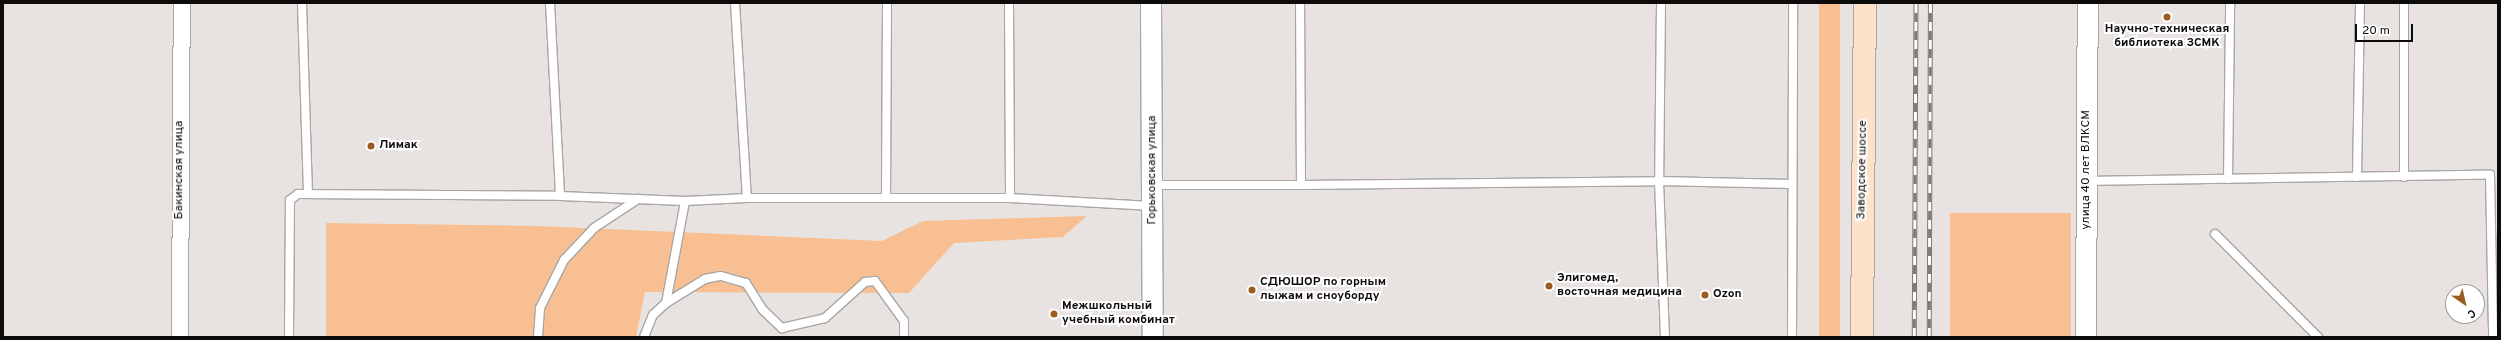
<!DOCTYPE html>
<html>
<head>
<meta charset="utf-8">
<style>
  body { margin:0 }
  #map { position:relative; width:2501px; height:340px; overflow:hidden; background:#e8e3e0; font-family:Overpass,sans-serif }
  div>[style] { position:absolute }
  .green>* { inset:0; background:#f8c092; transform-origin:0 0 }
  .roads { filter:drop-shadow(1px 0 #a9a6a3) drop-shadow(-1px 0 #a9a6a3) drop-shadow(0 1px #a9a6a3) drop-shadow(0 -1px #a9a6a3) }
  .service>* { height:8px; margin:-4px; padding:0 4px; transform-origin:4px; border-radius:4px; background:#fff }
  .minor>* { height:16px; margin:-8px; padding:0 8px; transform-origin:8px; border-radius:8px; background:#fff }
  .tertiary>* { height:20px; margin:-10px; padding:0 10px; transform-origin:10px; border-radius:10px; background:#fff }
  .secondary>* { height:22px; margin:-11px; padding:0 11px; transform-origin:11px; border-radius:11px; background:#fde2c9 }
  .rail>* { height:4.5px; margin-top:-2.25px; transform-origin:0; background:repeating-linear-gradient(90deg,#fff 0 9px,#7e7b79 0 18px); box-sizing:border-box; border-block:1px solid #7e7b79 }
  .dots>* { width:11px; height:11px; translate:-50% -50%; box-sizing:border-box; border:2px solid #fff; border-radius:50% }
  span { translate:-50% -50%; white-space:nowrap; text-align:center; line-height:1.15; -webkit-text-stroke:4px #fff; paint-order:stroke }
  .poi-label { font-size:12px; color:#0d0c0b; font-weight:700 }
  .left { translate:0 -50%; text-align:left }
  .street-label { font-size:12px; color:#0d0c0b }
  .frame { position:absolute; inset:0; border:4px solid #0d0c0b; pointer-events:none }
  .north { position:absolute; left:2445px; top:284px; width:40px; height:40px; box-sizing:border-box; background:#fff; border:1px solid #9e9e9d; border-radius:50%; rotate:146deg; font-size:11px; font-weight:700; line-height:16px; text-align:center; color:#0d0c0b }
  .north::after { content:''; display:block; margin:auto; width:14px; height:18px; background:#9a5d21; clip-path:polygon(50% 0,100% 100%,50% 72%,0 100%) }
  .scale { position:absolute; left:2355px; top:24px; width:58px; height:18px; box-sizing:border-box; border:2px solid #0d0c0b; border-top:0; padding-left:5px; font-size:12px; line-height:14px; white-space:nowrap; color:#0d0c0b; -webkit-text-stroke:3px #fff; paint-order:stroke }
</style>
</head>
<body>
<div id="map">
  <div class="green">
    <i style="left:1819px;top:3px;width:21px;height:334px"></i>
    <i style="left:2071px;top:213px;width:124px;height:121px;rotate:90deg"></i>
    <i style="clip-path:polygon(1087px 216px,1063px 237px,954px 243px,909px 293px,645px 292px,636px 337px,326px 337px,326px 223px,538px 226px,882px 241px,923px 221px)"></i>
  </div>
  <div class="roads">
    <div class="service">
      <i style="left:302px;top:3px;width:190px;rotate:88.2deg"></i>
      <i style="left:550px;top:3px;width:193px;rotate:87deg"></i>
      <i style="left:735px;top:3px;width:195px;rotate:86.5deg"></i>
      <i style="left:1009px;top:3px;width:195px;rotate:89.7deg"></i>
      <i style="left:1661px;top:3px;width:178px;rotate:90.6deg"></i>
      <i style="left:1659px;top:181px;width:156px;rotate:87.8deg"></i>
      <i style="left:2404px;top:3px;width:174px;rotate:90deg"></i>
      <i style="left:2357px;top:177px;width:174px;rotate:-89deg"></i>
      <i style="left:2228px;top:179px;width:176px;rotate:-89.3deg"></i>
      <i style="left:2087px;top:181px;width:403px;rotate:-0.9deg"></i>
      <i style="left:2490px;top:175px;width:162px;rotate:88.9deg"></i>
      <i style="left:1153px;top:185px;width:148px"></i>
      <i style="left:1301px;top:185px;width:182px;rotate:-90.3deg"></i>
      <i style="left:1301px;top:185px;width:358px;rotate:-0.6deg"></i>
      <i style="left:1659px;top:181px;width:133px;rotate:1.3deg"></i>
      <i style="left:886px;top:197px;width:194px;rotate:-89.7deg"></i>
      <i style="left:2215px;top:234px;width:146px;rotate:45deg"></i>
      <i style="left:666px;top:303px;width:104px;rotate:-79.4deg"></i>
      <i style="left:289px;top:337px;width:137px;rotate:-89.6deg"></i>
      <i style="left:290px;top:200px;width:10px;rotate:-37deg"></i>
      <i style="left:298px;top:194px;width:262px;rotate:0.4deg"></i>
      <i style="left:560px;top:196px;width:125px;rotate:2.3deg"></i>
      <i style="left:685px;top:201px;width:62px;rotate:-2.8deg"></i>
      <i style="left:747px;top:198px;width:263px"></i>
      <i style="left:1010px;top:198px;width:142px;rotate:3.2deg"></i>
      <i style="left:538px;top:337px;width:29px;rotate:-86deg"></i>
      <i style="left:540px;top:308px;width:54px;rotate:-63.4deg"></i>
      <i style="left:564px;top:260px;width:44px;rotate:-46.8deg"></i>
      <i style="left:594px;top:228px;width:53px;rotate:-33.4deg"></i>
      <i style="left:644px;top:337px;width:24px;rotate:-68deg"></i>
      <i style="left:653px;top:315px;width:18px;rotate:-43deg"></i>
      <i style="left:666px;top:303px;width:46px;rotate:-31.6deg"></i>
      <i style="left:705px;top:279px;width:16px;rotate:-11deg"></i>
      <i style="left:721px;top:276px;width:26px;rotate:16deg"></i>
      <i style="left:746px;top:283px;width:31px;rotate:58deg"></i>
      <i style="left:762px;top:309px;width:28px;rotate:44deg"></i>
      <i style="left:782px;top:328px;width:44px;rotate:-13.1deg"></i>
      <i style="left:825px;top:318px;width:54px;rotate:-42deg"></i>
      <i style="left:865px;top:282px;width:10px;rotate:-6deg"></i>
      <i style="left:875px;top:281px;width:49px;rotate:54.1deg"></i>
      <i style="left:904px;top:321px;width:16px;rotate:90deg"></i>
      <i style="left:1792px;top:337px;width:334px;rotate:-89.8deg"></i>
    </div>
    <div class="minor">
      <i style="left:180px;top:337px;width:334px;rotate:-89.7deg"></i>
    </div>
    <div class="tertiary">
      <i style="left:1151px;top:3px;width:334px;rotate:89.7deg"></i>
      <i style="left:2086px;top:337px;width:334px;rotate:-89.7deg"></i>
    </div>
    <div class="secondary">
      <i style="left:1862px;top:337px;width:334px;rotate:-89.5deg"></i>
    </div>
  </div>
  <div class="rail">
    <i style="left:1914px;top:337px;width:334px;rotate:-89.7deg"></i>
    <i style="left:1929px;top:337px;width:334px;rotate:-89.8deg"></i>
  </div>
  <div class="dots">
    <i style="left:2167px;top:17px;background:#9a5d21"></i>
    <i style="left:371px;top:146px;background:#9a5d21"></i>
    <i style="left:1549px;top:286px;background:#9a5d21"></i>
    <i style="left:1252px;top:290px;background:#9a5d21"></i>
    <i style="left:1705px;top:295px;background:#9a5d21"></i>
    <i style="left:1054px;top:314px;background:#9a5d21"></i>
  </div>
  <div class="poi-label">
    <span style="left:2167px;top:37px">Научно-техническая<br>библиотека ЗСМК</span>
    <span class="left" style="left:379px;top:146px">Лимак</span>
    <span class="left" style="left:1557px;top:286px">Элигомед,<br>восточная медицина</span>
    <span class="left" style="left:1260px;top:290px">СДЮШОР по горным<br>лыжам и сноуборду</span>
    <span class="left" style="left:1713px;top:295px">Ozon</span>
    <span class="left" style="left:1062px;top:314px">Межшкольный<br>учебный комбинат</span>
  </div>
  <div class="street-label">
    <span style="left:180px;top:170px;rotate:-90deg">Бакинская улица</span>
    <span style="left:1153px;top:170px;rotate:-90deg">Горьковская улица</span>
    <span style="left:1863px;top:170px;rotate:-89deg">Заводское шоссе</span>
    <span style="left:2087px;top:170px;rotate:-90deg">улица 40 лет ВЛКСМ</span>
  </div>
  <div class="frame"></div>
  <div class="north">С</div>
  <div class="scale">20 m</div>
</div>
</body>
</html>
